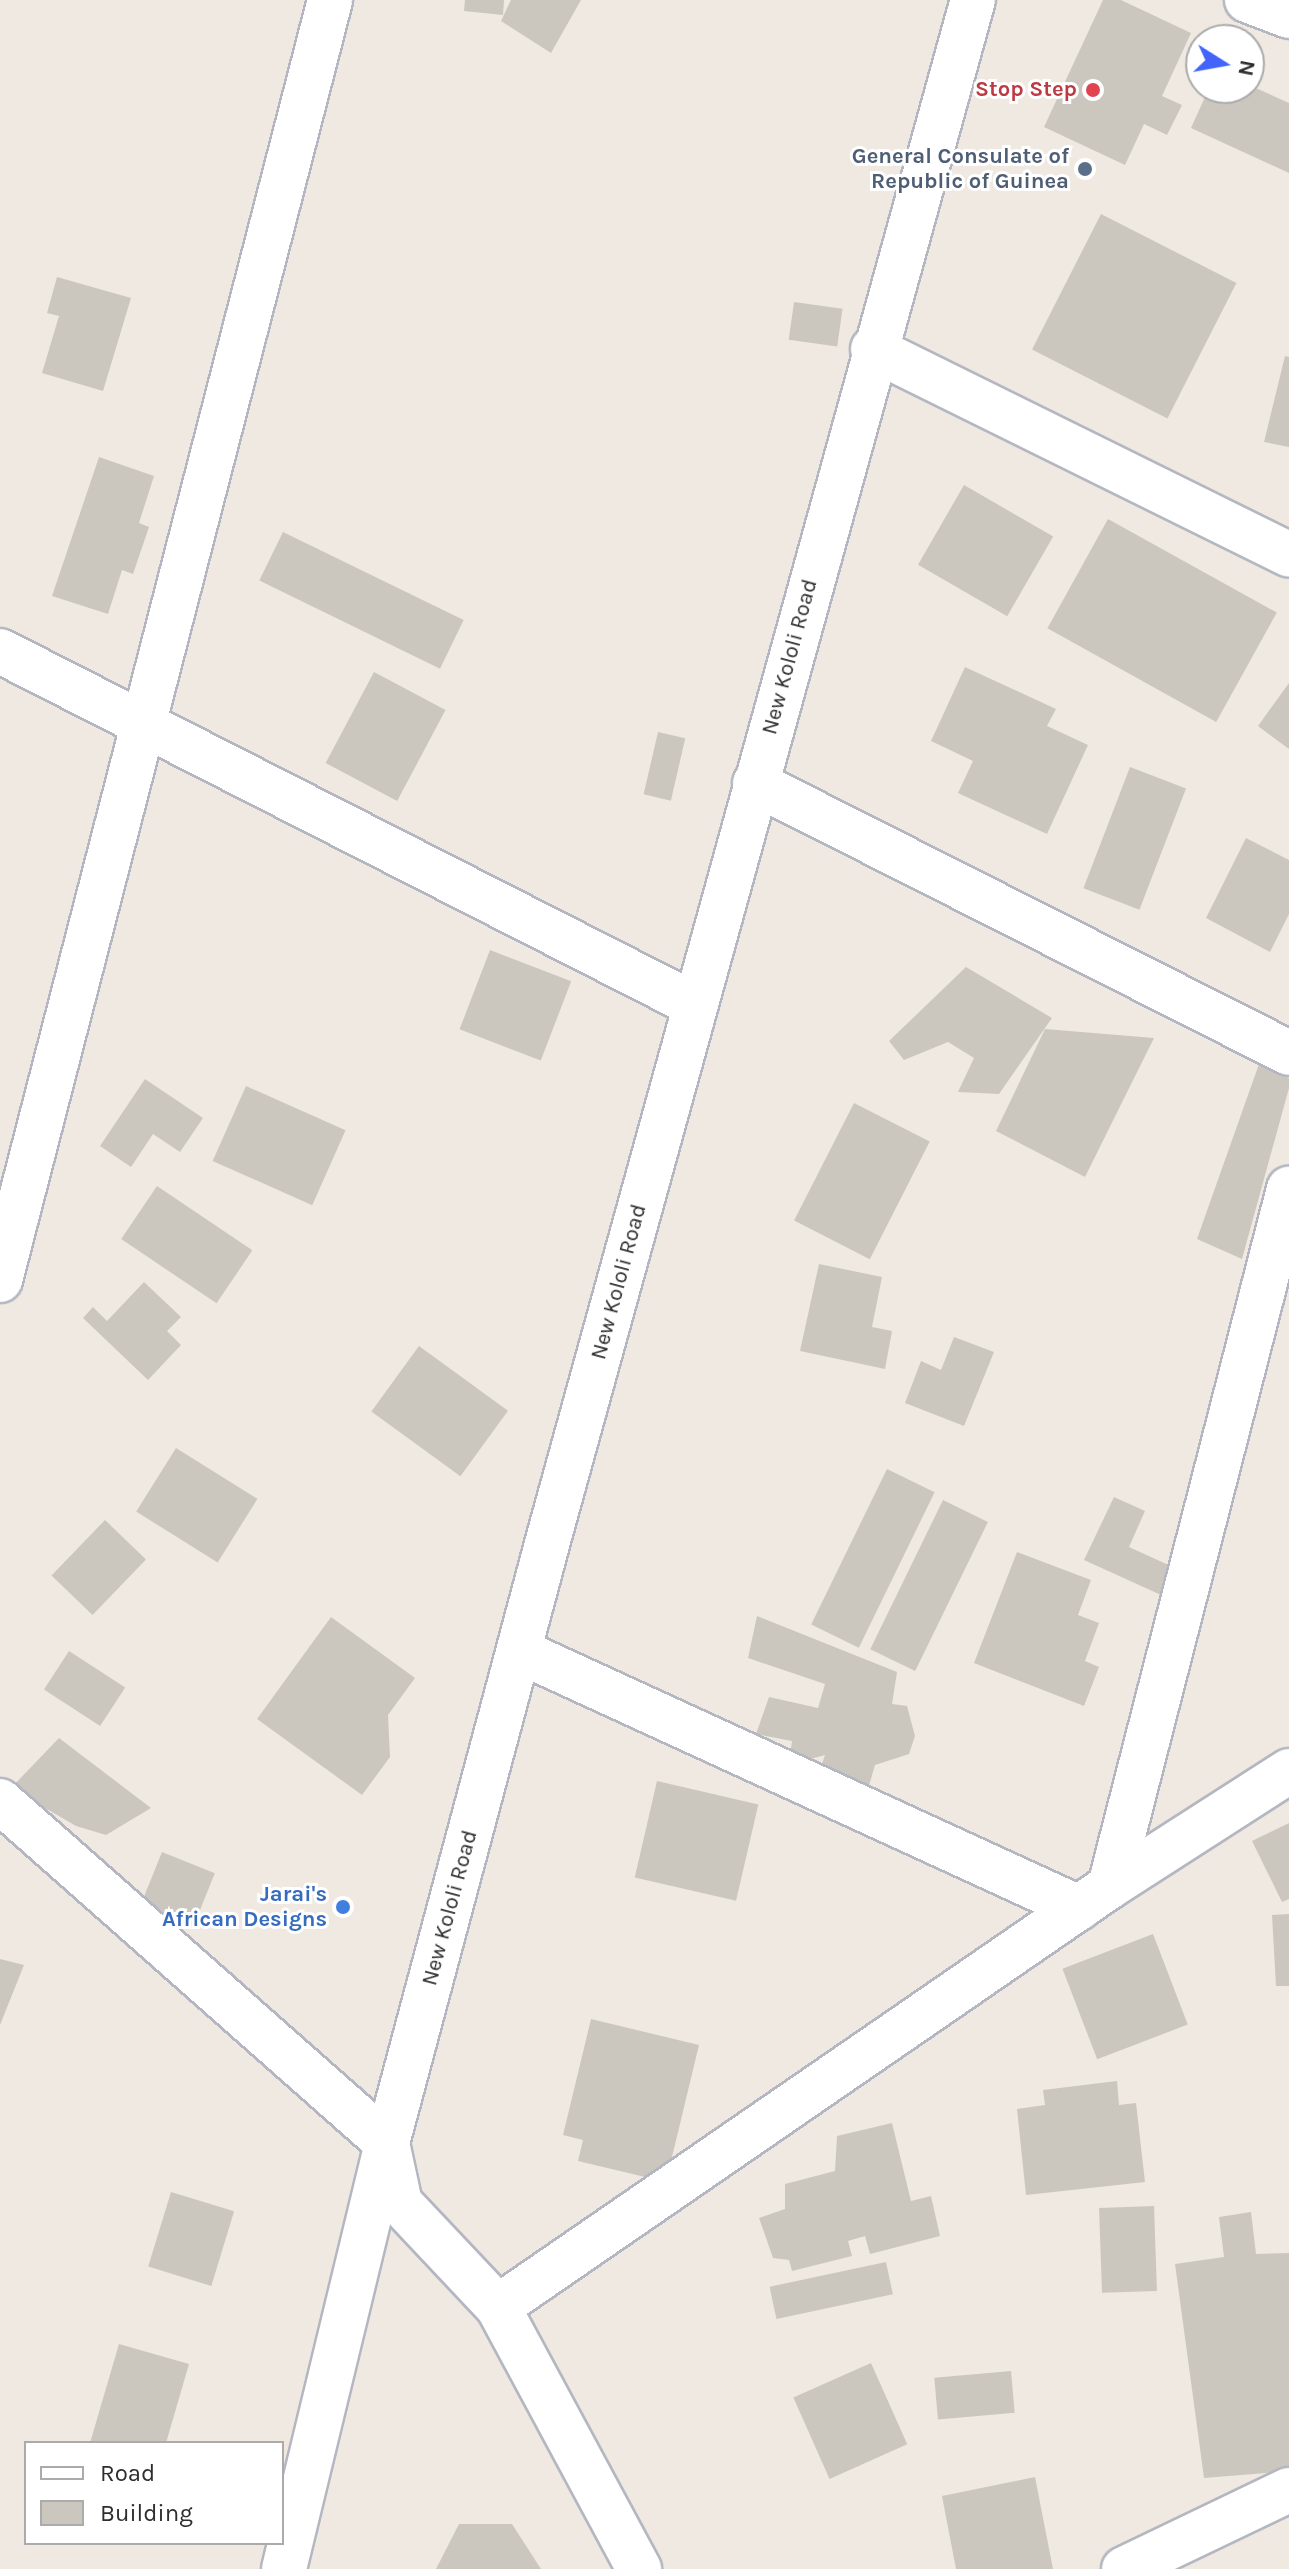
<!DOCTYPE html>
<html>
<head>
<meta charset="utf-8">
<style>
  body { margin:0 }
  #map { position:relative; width:1289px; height:2569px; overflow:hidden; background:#efe9e1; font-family:Karla,sans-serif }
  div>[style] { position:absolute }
  .building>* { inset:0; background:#cbc7bf; transform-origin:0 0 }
  .roads { filter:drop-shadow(2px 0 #b4b7c1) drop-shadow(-2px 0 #b4b7c1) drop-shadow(0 2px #b4b7c1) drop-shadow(0 -2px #b4b7c1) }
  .minor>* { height:44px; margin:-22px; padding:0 22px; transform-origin:22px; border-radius:22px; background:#fff }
  .dots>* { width:22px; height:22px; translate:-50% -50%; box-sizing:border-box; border:4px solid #fff; border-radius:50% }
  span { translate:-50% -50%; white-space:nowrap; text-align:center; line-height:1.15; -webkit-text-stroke:6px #fff; paint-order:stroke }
  .health-label { font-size:22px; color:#be3a42; font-weight:700 }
  .right { translate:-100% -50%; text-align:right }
  .service-label { font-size:22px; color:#4e5e75; font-weight:700 }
  .street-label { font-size:22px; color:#2e2e2e }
  .shop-label { font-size:22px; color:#366cbe; font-weight:700 }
  .legend { position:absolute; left:24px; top:2441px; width:260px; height:104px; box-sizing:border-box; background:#fff; border:2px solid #ababab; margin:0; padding:10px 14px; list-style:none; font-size:24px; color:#2e2e2e }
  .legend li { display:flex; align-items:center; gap:16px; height:40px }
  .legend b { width:40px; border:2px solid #ababab }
  .north { position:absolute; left:1185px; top:24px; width:80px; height:80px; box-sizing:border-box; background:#fff; border:2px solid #ababab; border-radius:50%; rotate:101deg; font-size:22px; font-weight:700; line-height:32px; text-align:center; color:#2e2e2e }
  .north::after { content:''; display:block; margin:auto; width:28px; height:36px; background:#4264fb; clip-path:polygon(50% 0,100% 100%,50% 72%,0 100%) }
</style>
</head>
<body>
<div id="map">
  <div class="building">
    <i style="clip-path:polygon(465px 0,504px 0,503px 15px,464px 11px)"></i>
    <i style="clip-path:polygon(511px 0,581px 0,551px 53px,501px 21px)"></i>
    <i style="clip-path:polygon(1103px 0,1121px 0,1191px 33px,1162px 96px,1182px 105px,1167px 135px,1144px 124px,1125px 165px,1044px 127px)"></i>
    <i style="clip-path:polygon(1249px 85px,1289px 103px,1289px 173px,1191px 128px,1209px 88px)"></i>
    <i style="left:1101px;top:214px;width:152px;height:152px;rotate:27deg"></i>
    <i style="clip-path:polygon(57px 277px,131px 298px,103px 391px,42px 373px,59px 316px,47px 313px)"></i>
    <i style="left:794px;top:302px;width:49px;height:38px;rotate:8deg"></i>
    <i style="clip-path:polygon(1285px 356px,1289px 357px,1289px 447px,1264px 442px)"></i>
    <i style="clip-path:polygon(99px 457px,154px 476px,139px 523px,149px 527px,133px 574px,122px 570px,108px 614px,52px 596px)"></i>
    <i style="left:964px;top:485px;width:103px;height:92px;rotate:30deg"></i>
    <i style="left:1108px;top:519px;width:193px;height:125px;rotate:29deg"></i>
    <i style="left:283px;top:532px;width:201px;height:54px;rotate:26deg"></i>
    <i style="clip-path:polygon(965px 667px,1056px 709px,1047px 726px,1088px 745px,1047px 834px,958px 793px,973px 761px,931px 741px)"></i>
    <i style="left:374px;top:672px;width:81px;height:103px;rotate:28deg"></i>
    <i style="clip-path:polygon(1289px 683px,1289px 749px,1258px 726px)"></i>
    <i style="left:658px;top:732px;width:28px;height:64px;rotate:13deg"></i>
    <i style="left:1130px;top:767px;width:60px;height:130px;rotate:21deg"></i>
    <i style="clip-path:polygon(1246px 838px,1289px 860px,1289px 914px,1270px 952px,1206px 918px)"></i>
    <i style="left:490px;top:950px;width:87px;height:85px;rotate:21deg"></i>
    <i style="clip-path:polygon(966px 967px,1052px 1018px,999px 1094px,958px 1092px,974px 1058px,948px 1042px,904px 1060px,889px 1041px)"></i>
    <i style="clip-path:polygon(1045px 1029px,1154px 1038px,1085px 1177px,996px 1131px)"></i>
    <i style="clip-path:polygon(1259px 1064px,1289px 1078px,1289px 1088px,1242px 1259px,1197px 1239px)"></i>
    <i style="clip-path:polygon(145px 1079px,203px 1118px,180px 1152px,153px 1134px,131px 1167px,100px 1146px)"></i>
    <i style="left:246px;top:1086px;width:109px;height:82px;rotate:24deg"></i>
    <i style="left:854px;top:1103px;width:85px;height:132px;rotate:27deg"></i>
    <i style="left:157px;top:1186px;width:115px;height:64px;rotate:34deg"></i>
    <i style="clip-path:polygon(819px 1264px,882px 1277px,872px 1327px,892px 1331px,885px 1369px,800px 1351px)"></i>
    <i style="clip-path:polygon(144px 1282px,181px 1317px,167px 1331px,181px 1345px,148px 1380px,83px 1318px,93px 1307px,107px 1321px)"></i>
    <i style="clip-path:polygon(954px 1337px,994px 1352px,964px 1426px,905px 1403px,921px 1361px,941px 1370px)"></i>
    <i style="left:419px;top:1346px;width:110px;height:81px;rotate:36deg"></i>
    <i style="left:176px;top:1448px;width:96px;height:75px;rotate:32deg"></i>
    <i style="left:887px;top:1469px;width:53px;height:173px;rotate:26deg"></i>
    <i style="clip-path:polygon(1114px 1497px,1145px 1511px,1129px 1547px,1173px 1567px,1161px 1595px,1084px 1560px)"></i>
    <i style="left:943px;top:1500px;width:50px;height:166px;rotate:26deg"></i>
    <i style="left:105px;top:1520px;width:57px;height:77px;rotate:44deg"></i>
    <i style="clip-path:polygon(1017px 1552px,1091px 1580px,1078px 1615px,1099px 1623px,1085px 1661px,1099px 1667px,1084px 1706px,974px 1663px)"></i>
    <i style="clip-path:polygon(757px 1616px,897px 1672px,892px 1704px,907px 1706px,915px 1736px,909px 1754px,875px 1765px,868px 1789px,818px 1776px,825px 1755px,789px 1765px,792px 1741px,756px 1734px,769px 1697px,818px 1708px,825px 1684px,748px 1658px)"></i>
    <i style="clip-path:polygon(331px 1617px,415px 1678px,388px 1715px,390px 1757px,362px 1795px,257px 1719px)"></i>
    <i style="left:69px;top:1651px;width:67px;height:46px;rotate:33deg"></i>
    <i style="clip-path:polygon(59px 1738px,151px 1808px,106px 1835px,76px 1826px,11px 1788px)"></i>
    <i style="left:657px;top:1781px;width:104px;height:99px;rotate:13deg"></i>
    <i style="clip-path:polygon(1289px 1823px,1289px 1899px,1282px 1902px,1252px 1841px)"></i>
    <i style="left:162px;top:1852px;width:57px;height:59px;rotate:22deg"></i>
    <i style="clip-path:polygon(1289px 1914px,1289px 1986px,1276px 1986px,1272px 1915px)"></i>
    <i style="left:1153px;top:1934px;width:97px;height:97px;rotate:69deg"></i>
    <i style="clip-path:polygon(0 1959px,24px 1965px,0 2025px)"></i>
    <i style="clip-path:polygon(591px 2019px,699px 2045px,666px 2182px,578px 2161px,583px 2140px,563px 2135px)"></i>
    <i style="clip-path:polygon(1117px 2081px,1119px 2105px,1136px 2103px,1145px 2182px,1026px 2195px,1017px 2109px,1045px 2105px,1043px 2090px)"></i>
    <i style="clip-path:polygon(892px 2123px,911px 2201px,931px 2196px,940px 2236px,870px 2254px,865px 2236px,848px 2241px,852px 2256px,792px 2271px,789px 2260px,773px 2258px,759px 2218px,785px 2209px,785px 2184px,835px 2171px,837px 2136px)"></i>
    <i style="left:171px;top:2192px;width:66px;height:78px;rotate:17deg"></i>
    <i style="left:1154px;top:2206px;width:85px;height:55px;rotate:88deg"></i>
    <i style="clip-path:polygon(1251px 2212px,1256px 2254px,1289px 2253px,1289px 2471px,1204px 2478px,1175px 2264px,1224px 2257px,1219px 2217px)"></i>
    <i style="left:886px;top:2262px;width:33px;height:119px;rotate:78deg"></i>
    <i style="clip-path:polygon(119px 2344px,189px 2364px,166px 2443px,90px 2443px)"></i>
    <i style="left:871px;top:2363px;width:89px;height:85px;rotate:66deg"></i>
    <i style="left:1011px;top:2371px;width:42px;height:77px;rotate:85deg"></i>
    <i style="clip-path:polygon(1035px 2477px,1053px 2569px,956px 2569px,942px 2496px)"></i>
    <i style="clip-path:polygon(459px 2524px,512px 2524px,541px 2569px,436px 2569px)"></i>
  </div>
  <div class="roads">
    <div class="minor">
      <i style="left:1247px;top:0;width:45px;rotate:20.9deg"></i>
      <i style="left:873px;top:349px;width:464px;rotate:26.3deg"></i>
      <i style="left:0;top:651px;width:780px;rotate:26.99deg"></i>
      <i style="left:755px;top:783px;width:598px;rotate:26.82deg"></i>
      <i style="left:0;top:1280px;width:1322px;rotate:-75.54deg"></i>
      <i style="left:519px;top:1651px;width:616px;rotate:24.65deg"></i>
      <i style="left:0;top:1801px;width:516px;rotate:41.47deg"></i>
      <i style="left:387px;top:2143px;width:61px;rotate:77.8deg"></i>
      <i style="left:400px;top:2203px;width:143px;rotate:46.7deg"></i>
      <i style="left:498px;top:2307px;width:298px;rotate:61.7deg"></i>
      <i style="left:1110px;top:1886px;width:720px;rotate:-75.6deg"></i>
      <i style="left:498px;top:2307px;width:743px;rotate:-34.52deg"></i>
      <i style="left:1110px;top:1886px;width:213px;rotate:-32.7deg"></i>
      <i style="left:284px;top:2569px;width:438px;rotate:-76.4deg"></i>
      <i style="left:387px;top:2143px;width:620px;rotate:-75.04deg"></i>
      <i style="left:547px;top:1544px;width:1602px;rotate:-74.58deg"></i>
      <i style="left:1124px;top:2569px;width:183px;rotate:-25.6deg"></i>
    </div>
  </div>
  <div class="dots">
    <i style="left:1093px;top:90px;background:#e0444e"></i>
    <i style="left:1085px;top:169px;background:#5c6f8a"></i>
    <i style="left:343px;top:1907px;background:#3f7fe0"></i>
  </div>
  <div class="health-label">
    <span class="right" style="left:1077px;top:90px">Stop Step</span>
  </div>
  <div class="service-label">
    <span class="right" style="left:1069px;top:169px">General Consulate of<br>Republic of Guinea</span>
  </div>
  <div class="street-label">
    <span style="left:790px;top:657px;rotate:-75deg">New Kololi Road</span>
    <span style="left:619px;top:1282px;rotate:-75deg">New Kololi Road</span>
    <span style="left:450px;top:1908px;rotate:-75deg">New Kololi Road</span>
  </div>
  <div class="shop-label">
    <span class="right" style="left:327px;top:1907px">Jarai's<br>African Designs</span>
  </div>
  <ul class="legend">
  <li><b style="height:10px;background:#fff"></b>Road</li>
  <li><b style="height:22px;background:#cbc7bf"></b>Building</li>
  </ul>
  <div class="north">N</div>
</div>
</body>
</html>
